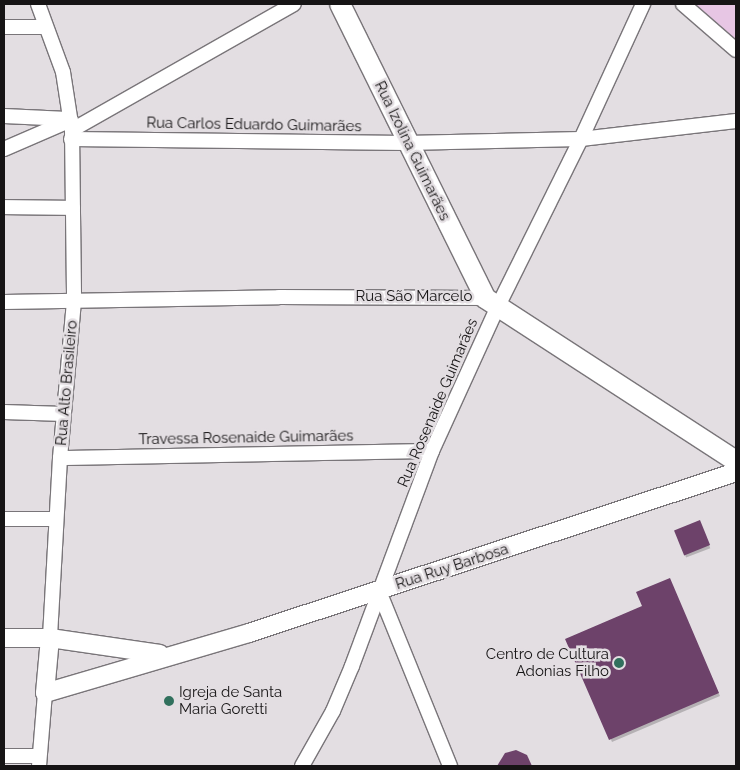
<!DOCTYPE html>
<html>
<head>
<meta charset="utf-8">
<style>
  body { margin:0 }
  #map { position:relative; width:740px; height:770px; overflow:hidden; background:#e3dee2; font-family:Raleway,sans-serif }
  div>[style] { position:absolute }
  .green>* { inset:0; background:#e7c6e4 }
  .shadow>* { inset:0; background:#0003; transform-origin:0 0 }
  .building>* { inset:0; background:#6d426a; transform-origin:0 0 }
  .roads { filter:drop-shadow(1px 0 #797579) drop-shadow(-1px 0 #797579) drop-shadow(0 1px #797579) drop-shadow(0 -1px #797579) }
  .minor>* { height:14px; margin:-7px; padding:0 7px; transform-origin:7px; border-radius:7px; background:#fff }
  .tertiary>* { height:18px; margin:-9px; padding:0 9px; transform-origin:9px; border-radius:9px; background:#fff }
  .secondary>* { height:20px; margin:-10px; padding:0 10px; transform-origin:10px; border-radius:10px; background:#fff }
  .dots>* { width:14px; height:14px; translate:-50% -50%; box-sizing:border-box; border:2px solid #e3dee2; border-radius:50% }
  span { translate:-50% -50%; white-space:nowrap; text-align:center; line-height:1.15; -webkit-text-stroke:5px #e3dee2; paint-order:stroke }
  .street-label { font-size:15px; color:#161415 }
  .poi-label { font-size:15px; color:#161415 }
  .right { translate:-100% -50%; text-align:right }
  .left { translate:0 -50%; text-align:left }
  .frame { position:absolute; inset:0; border:5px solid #161415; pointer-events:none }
</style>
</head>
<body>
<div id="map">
  <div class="green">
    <i style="clip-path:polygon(693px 4px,736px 4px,736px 40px)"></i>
  </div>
  <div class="shadow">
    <i style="left:701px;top:524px;width:26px;height:26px;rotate:69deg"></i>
    <i style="clip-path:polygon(670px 582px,720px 696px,612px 742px,567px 639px,644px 606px)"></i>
  </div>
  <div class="building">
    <i style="left:700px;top:520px;width:27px;height:28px;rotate:68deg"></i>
    <i style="clip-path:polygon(670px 578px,719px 693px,609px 740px,565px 639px,642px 606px,636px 592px)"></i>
    <i style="clip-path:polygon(516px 750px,527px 755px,532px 766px,497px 766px,505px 753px)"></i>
  </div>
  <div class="roads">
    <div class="minor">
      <i style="left:38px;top:4px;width:72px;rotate:69.8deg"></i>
      <i style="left:63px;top:72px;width:59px;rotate:81.2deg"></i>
      <i style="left:72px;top:130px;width:171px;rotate:89.3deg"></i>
      <i style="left:74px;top:301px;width:158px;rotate:95.1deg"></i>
      <i style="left:60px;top:458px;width:180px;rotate:93.2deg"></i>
      <i style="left:683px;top:4px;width:70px;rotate:41deg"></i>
      <i style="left:4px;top:27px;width:41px"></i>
      <i style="left:4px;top:116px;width:64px;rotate:2.7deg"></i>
      <i style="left:72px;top:130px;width:255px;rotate:-29.6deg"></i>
      <i style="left:71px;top:139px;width:335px;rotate:0.7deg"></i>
      <i style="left:406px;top:143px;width:175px;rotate:-1.3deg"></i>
      <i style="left:581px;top:139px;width:156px;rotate:-6.6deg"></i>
      <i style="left:4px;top:149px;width:73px;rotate:-23.4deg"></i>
      <i style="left:4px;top:207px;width:69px;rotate:0.8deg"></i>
      <i style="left:4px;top:302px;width:275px;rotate:-1deg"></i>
      <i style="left:279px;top:297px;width:206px;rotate:0.3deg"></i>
      <i style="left:4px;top:412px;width:60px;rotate:1.9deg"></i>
      <i style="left:60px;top:458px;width:372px;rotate:-1.1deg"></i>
      <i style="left:4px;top:519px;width:52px"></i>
      <i style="left:379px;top:591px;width:189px;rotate:67.9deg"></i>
      <i style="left:4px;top:756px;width:35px"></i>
      <i style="left:39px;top:766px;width:73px;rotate:-85.3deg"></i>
      <i style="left:302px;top:766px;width:63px;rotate:-60.6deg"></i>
      <i style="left:333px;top:711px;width:49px;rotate:-67.1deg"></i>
      <i style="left:352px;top:666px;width:229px;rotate:-69.6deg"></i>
      <i style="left:432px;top:451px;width:159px;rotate:-65.5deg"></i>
      <i style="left:498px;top:306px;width:186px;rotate:-63.6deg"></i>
      <i style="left:581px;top:139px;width:149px;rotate:-65.3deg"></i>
    </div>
    <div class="tertiary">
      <i style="left:4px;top:638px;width:46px"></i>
      <i style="left:50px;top:638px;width:111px;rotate:8.3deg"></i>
      <i style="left:50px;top:638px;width:55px;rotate:95.2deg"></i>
      <i style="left:45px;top:693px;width:213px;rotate:-16.4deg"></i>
      <i style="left:249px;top:633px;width:513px;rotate:-18.29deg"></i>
    </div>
    <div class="secondary">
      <i style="left:340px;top:4px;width:328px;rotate:63.7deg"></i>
      <i style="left:485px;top:298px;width:299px;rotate:33deg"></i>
    </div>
  </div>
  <div class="dots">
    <i style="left:619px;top:663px;background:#31705d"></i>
    <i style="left:169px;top:701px;background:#31705d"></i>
  </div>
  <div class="street-label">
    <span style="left:254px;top:125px;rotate:1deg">Rua Carlos Eduardo Guimarães</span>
    <span style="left:412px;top:151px;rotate:64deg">Rua Izolina Guimarães</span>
    <span style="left:414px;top:297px">Rua São Marcelo</span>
    <span style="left:67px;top:383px;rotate:-85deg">Rua Alto Brasileiro</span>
    <span style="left:438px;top:403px;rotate:-67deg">Rua Rosenaide Guimarães</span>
    <span style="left:246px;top:438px;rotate:-1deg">Travessa Rosenaide Guimarães</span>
    <span style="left:452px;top:567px;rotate:-18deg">Rua Ruy Barbosa</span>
  </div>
  <div class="poi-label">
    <span class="right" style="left:609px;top:663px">Centro de Cultura<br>Adonias Filho</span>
    <span class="left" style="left:179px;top:701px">Igreja de Santa<br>Maria Goretti</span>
  </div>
  <div class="frame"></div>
</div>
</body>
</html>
